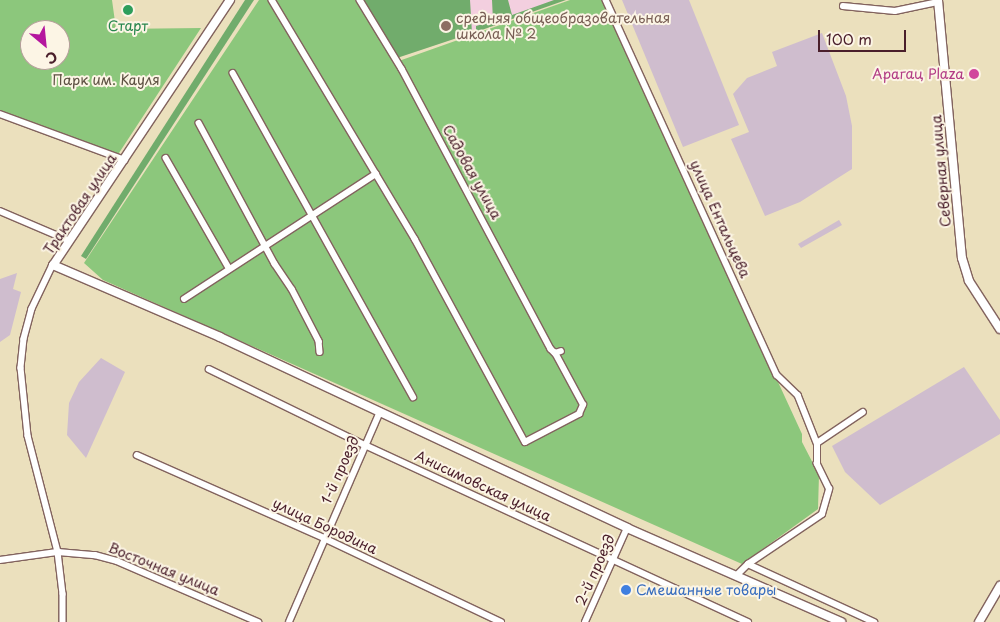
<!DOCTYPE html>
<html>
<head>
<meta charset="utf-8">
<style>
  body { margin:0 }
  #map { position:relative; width:1000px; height:622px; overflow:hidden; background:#ebe0bd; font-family:"Playpen Sans",sans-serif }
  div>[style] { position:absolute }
  .built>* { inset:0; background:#f3cfdf }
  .industrial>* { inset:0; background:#cfbdce }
  .green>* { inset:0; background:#8cc77c }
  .forest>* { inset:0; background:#71ac6c }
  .roads { filter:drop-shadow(1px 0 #82635e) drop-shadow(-1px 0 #82635e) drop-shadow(0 1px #82635e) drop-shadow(0 -1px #82635e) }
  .street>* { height:5.5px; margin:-2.75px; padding:0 2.75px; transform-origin:2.75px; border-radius:2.75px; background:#fff }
  .secondary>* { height:8px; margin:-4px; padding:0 4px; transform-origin:4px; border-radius:4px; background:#fff }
  .dots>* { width:14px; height:14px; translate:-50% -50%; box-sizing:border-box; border:2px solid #fcf5e5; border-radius:50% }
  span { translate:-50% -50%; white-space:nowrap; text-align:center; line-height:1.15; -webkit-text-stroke:4px #fcf5e5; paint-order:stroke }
  .education-label { font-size:14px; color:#785e54 }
  .left { translate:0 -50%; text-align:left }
  .leisure-label { font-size:14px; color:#27864d }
  .hotel-label { font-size:14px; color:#b23c85 }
  .right { translate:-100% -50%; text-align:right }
  .park-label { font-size:14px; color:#5e5143 }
  .street-label { font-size:14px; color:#4a1f2b }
  .shop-label { font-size:14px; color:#366cbe }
  .north { position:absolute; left:20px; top:20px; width:50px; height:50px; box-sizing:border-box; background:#fcf5e5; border:1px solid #b59f9b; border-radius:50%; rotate:152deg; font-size:14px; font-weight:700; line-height:20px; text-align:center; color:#4a1f2b }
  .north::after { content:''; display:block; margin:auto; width:18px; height:22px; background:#b5179e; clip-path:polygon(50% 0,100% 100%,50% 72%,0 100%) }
  .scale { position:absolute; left:818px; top:30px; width:88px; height:22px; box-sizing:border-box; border:2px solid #4a1f2b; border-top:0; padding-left:6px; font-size:15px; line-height:18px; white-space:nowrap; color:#4a1f2b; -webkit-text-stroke:4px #fcf5e5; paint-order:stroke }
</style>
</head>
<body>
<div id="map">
  <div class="built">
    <i style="clip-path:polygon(405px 0,559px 0,410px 52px)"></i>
  </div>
  <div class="industrial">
    <i style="clip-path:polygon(622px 0,689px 0,739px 125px,683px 147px)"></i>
    <i style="clip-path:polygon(822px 33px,846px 96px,852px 126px,852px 169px,800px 202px,765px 216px,731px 139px,749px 132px,733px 94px,747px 78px,777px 66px,772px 52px)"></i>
    <i style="clip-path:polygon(839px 220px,842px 225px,801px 248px,798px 244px)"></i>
    <i style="clip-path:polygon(17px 273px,13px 289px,21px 292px,10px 335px,0 342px,0 279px)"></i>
    <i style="clip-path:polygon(101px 358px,125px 372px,86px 458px,67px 435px,69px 403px,79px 382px)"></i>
    <i style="clip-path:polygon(964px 367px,1000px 420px,1000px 434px,880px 505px,845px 472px,832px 446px)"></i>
  </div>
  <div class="green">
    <i style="clip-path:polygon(evenodd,0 0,112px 0,116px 29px,201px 28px,117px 156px,0 110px,0 0,30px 30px,60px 30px,60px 60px,30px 60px,30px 30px)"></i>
    <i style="clip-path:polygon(259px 0,362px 0,396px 62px,570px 0,602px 0,802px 434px,802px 442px,819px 475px,818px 509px,742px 564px,103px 280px,84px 263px)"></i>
  </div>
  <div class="forest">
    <i style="clip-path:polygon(245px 0,254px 0,86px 259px,81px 256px)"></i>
    <i style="clip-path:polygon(364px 0,470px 0,472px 33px,397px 58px)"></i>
    <i style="clip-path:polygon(492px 0,508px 0,512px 15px,554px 0,566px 0,476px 32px,476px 26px,493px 21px)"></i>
  </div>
  <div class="roads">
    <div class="street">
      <i style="left:272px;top:0;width:279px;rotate:59.1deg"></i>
      <i style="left:415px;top:239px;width:231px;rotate:61.5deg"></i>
      <i style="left:525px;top:442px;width:61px;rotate:-27.4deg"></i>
      <i style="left:579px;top:414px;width:10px;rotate:-66deg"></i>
      <i style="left:583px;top:405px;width:59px;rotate:-118.3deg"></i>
      <i style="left:360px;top:0;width:81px;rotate:58.7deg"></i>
      <i style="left:402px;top:69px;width:317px;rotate:62deg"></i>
      <i style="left:551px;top:349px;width:6px;rotate:45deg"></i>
      <i style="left:555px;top:353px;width:6px;rotate:-18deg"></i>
      <i style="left:606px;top:0;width:412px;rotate:65.5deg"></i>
      <i style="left:777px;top:375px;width:29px;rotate:44deg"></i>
      <i style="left:798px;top:395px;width:52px;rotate:68.4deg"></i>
      <i style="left:843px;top:6px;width:52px;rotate:5.5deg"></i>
      <i style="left:895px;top:11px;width:44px;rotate:-11.8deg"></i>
      <i style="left:233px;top:73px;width:371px;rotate:60.9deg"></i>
      <i style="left:0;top:114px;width:133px;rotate:20.2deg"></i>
      <i style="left:199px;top:123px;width:160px;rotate:61.7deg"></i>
      <i style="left:275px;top:264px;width:30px;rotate:56deg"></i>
      <i style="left:292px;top:289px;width:59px;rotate:62.6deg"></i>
      <i style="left:319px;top:341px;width:11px;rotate:85deg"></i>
      <i style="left:166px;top:158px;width:127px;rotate:60.2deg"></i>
      <i style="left:0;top:211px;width:74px;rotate:23.1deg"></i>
      <i style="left:53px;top:265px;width:49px;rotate:115.5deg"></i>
      <i style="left:32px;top:309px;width:31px;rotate:105deg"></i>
      <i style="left:24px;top:339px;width:29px;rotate:96deg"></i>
      <i style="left:21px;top:368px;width:68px;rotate:84.1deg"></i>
      <i style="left:28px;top:436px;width:120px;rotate:75.5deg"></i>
      <i style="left:58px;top:552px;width:42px;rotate:83.2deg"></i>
      <i style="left:63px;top:594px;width:28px;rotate:90deg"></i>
      <i style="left:184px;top:299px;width:229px;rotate:-33.1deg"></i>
      <i style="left:209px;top:369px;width:174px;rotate:26deg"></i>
      <i style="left:365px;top:445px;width:422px;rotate:24.8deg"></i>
      <i style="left:137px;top:455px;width:205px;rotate:23.9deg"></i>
      <i style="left:324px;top:538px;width:196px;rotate:25.4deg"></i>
      <i style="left:0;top:560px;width:59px;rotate:-7.9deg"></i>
      <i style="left:58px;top:552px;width:37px;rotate:5deg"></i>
      <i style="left:95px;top:555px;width:23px;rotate:15deg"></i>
      <i style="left:117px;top:561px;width:154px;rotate:23.4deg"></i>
      <i style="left:748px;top:564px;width:139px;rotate:24.7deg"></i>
      <i style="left:736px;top:576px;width:17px;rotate:-45deg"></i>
      <i style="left:748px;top:564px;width:89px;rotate:-34deg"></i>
      <i style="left:822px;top:514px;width:26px;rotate:-74deg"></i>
      <i style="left:829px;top:489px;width:28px;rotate:-116deg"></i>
      <i style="left:817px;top:464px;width:21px;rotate:-90deg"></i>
      <i style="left:817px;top:443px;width:55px;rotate:-34deg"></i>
      <i style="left:289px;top:622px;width:229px;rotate:-66.6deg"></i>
      <i style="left:585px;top:622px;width:103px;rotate:-65.9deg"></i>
    </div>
    <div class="secondary">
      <i style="left:230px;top:0;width:319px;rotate:123.7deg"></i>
      <i style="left:53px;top:265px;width:182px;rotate:23.3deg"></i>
      <i style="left:220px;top:337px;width:450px;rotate:25.1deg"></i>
      <i style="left:627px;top:528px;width:234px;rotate:23.7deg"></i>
      <i style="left:938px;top:0;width:259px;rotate:84.7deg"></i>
      <i style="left:962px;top:258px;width:24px;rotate:73deg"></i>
      <i style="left:969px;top:281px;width:57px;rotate:57.1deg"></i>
      <i style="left:979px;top:622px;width:42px;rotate:-59.7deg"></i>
    </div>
  </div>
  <div class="dots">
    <i style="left:128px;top:10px;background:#2e9e5b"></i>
    <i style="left:446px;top:26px;background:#8d6e63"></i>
    <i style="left:974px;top:74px;background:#d1479c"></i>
    <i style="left:626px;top:590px;background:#3f7fe0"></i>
  </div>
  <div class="education-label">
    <span class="left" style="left:456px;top:26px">средняя общеобразовательная<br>школа № 2</span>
  </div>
  <div class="leisure-label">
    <span style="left:128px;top:26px">Старт</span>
  </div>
  <div class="hotel-label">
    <span class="right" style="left:964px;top:74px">Арагац Plaza</span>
  </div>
  <div class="park-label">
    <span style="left:106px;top:80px">Парк им. Кауля</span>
  </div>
  <div class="street-label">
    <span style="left:941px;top:171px;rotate:-95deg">Северная улица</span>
    <span style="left:472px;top:172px;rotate:61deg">Садовая улица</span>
    <span style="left:80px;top:204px;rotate:-56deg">Трактовая улица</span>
    <span style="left:720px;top:219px;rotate:66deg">улица Ентальцева</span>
    <span style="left:340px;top:470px;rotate:-66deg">1-й проезд</span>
    <span style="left:483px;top:486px;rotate:25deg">Анисимовская улица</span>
    <span style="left:325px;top:526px;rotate:25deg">улица Бородина</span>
    <span style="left:164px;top:569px;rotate:22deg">Восточная улица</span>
    <span style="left:595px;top:570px;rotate:-66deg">2-й проезд</span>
  </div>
  <div class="shop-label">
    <span class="left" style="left:636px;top:590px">Смешанные товары</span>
  </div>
  <div class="north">С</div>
  <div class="scale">100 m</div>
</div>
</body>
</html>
